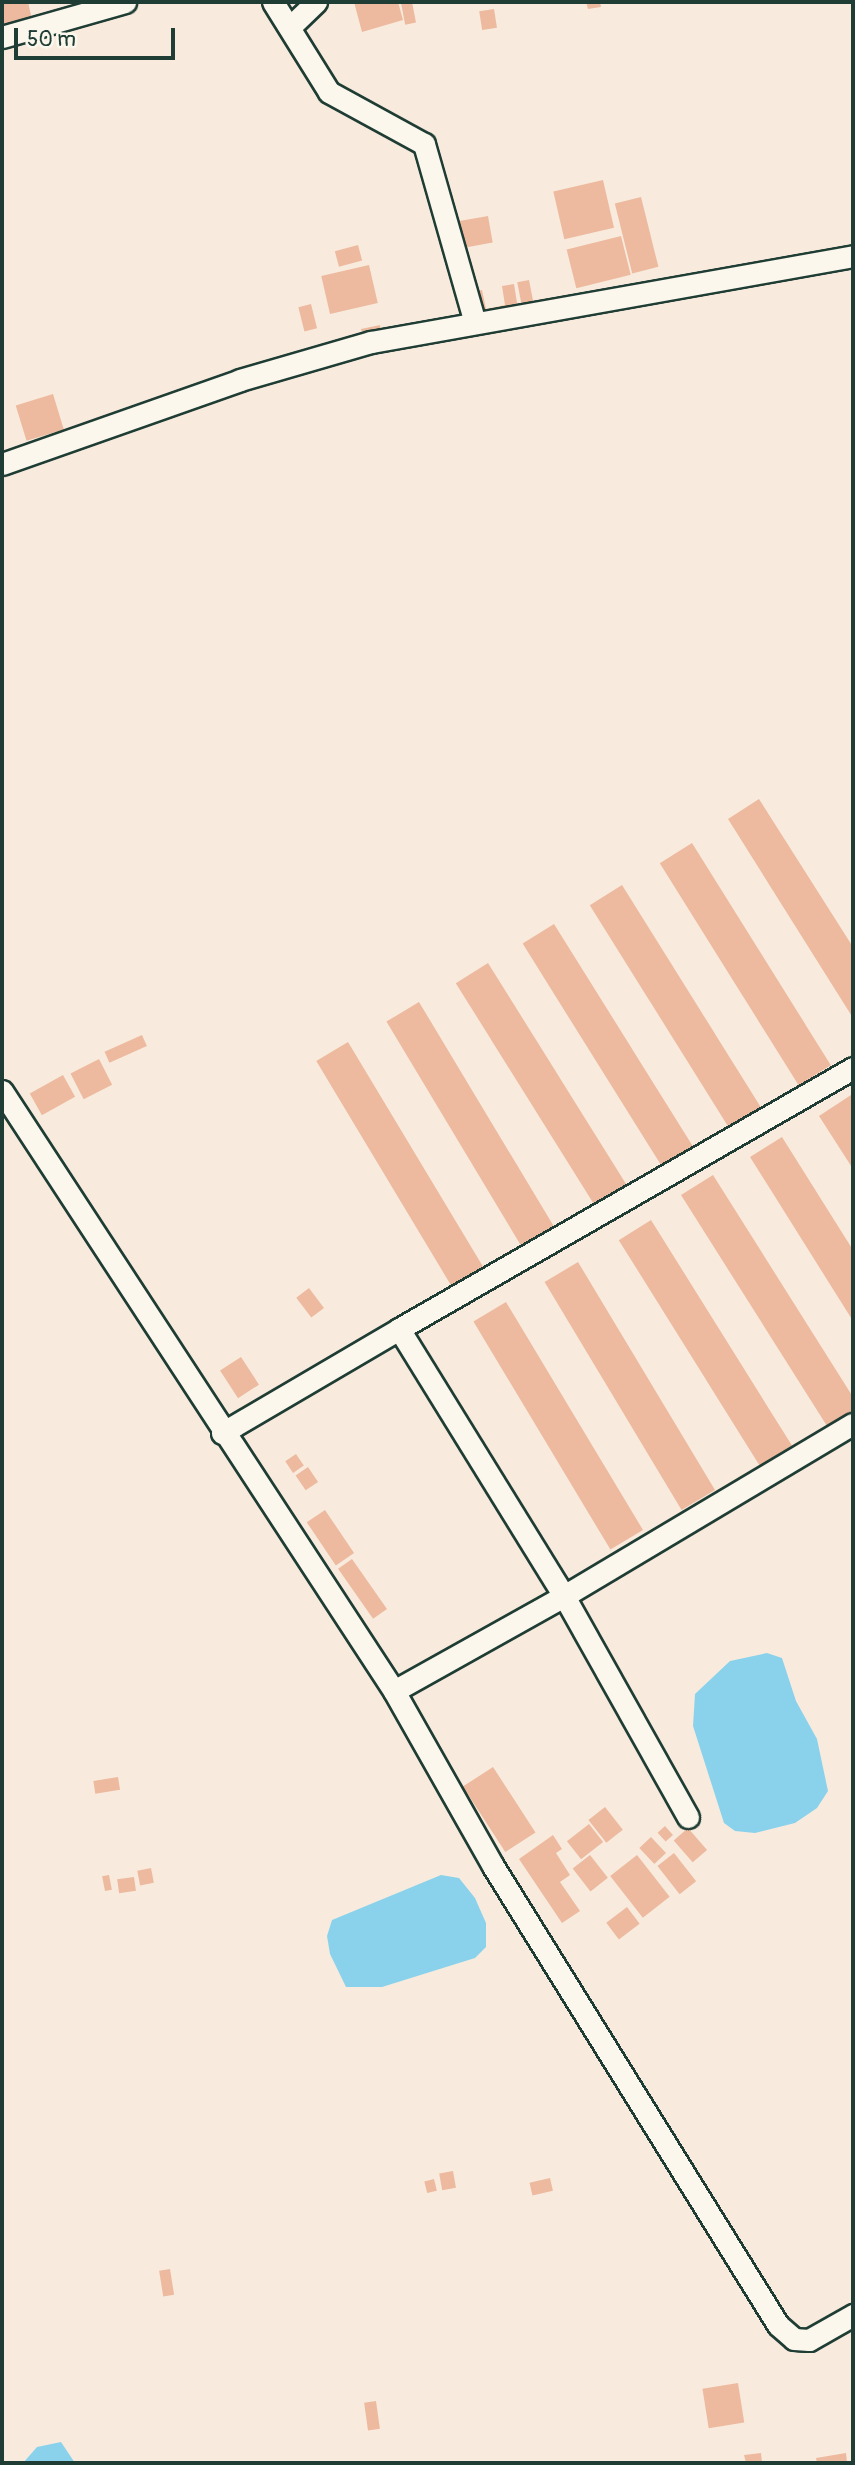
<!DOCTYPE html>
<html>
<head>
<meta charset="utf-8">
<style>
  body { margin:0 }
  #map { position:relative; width:855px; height:2465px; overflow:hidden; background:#f8ebdd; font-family:Pangolin,sans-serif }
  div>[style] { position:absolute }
  .water>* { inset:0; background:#8ad2ec }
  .building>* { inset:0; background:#edba9f; transform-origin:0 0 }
  .roads { filter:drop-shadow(2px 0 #1f3d34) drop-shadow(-2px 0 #1f3d34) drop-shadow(0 2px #1f3d34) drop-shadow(0 -2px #1f3d34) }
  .minor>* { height:21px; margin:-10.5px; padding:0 10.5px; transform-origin:10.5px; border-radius:10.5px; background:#fbf7ec }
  span { translate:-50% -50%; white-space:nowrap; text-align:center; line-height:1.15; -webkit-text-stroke:7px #fbf7ec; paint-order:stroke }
  .frame { position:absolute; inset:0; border:4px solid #1f3d34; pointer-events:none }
  .scale { position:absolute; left:14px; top:28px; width:161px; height:32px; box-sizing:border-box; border:4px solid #1f3d34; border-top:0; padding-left:9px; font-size:21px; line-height:24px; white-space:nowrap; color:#1f3d34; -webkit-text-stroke:5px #fbf7ec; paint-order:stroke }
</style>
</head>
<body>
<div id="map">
  <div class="water">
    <i style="clip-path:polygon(767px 1653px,782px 1658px,796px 1701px,817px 1739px,828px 1791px,817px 1808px,795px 1823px,755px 1833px,735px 1831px,724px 1823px,693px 1726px,695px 1694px,730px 1661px)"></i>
    <i style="clip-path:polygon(441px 1875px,459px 1878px,475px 1898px,486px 1923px,486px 1947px,475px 1958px,382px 1987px,346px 1987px,330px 1954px,327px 1936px,332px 1920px)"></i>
    <i style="clip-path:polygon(61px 2442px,75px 2463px,23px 2463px,37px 2447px)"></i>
  </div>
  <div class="building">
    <i style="clip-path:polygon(28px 2px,33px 24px,5px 31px,2px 4px)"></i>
    <i style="clip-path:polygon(354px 2px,398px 2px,403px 20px,362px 32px)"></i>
    <i style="left:412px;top:2px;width:21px;height:11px;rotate:79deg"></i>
    <i style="clip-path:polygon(586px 2px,600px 2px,601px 7px,588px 9px)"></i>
    <i style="left:494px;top:9px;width:19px;height:15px;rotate:81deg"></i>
    <i style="left:603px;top:180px;width:49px;height:51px;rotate:77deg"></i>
    <i style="left:641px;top:197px;width:72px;height:27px;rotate:76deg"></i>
    <i style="left:488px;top:216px;width:27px;height:29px;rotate:80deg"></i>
    <i style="left:621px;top:236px;width:40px;height:56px;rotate:76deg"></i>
    <i style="left:358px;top:245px;width:16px;height:24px;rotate:75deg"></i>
    <i style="left:369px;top:265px;width:39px;height:49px;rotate:77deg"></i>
    <i style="left:529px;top:280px;width:25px;height:12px;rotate:79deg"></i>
    <i style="clip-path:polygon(514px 284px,518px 309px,477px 316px,472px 292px,482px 290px,486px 309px,505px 305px,502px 286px)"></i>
    <i style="left:311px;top:304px;width:25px;height:13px;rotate:76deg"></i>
    <i style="clip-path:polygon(380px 325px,381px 334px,363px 337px,361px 329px)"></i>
    <i style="left:53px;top:394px;width:37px;height:39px;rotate:73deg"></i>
    <i style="clip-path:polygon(759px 799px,853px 947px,853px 1018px,728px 819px)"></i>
    <i style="left:692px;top:843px;width:262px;height:38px;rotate:58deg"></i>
    <i style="left:622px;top:885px;width:262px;height:38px;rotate:58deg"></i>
    <i style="left:554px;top:924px;width:262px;height:37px;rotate:58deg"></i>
    <i style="left:488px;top:963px;width:262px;height:38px;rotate:58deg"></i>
    <i style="left:419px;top:1002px;width:262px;height:38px;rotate:59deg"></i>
    <i style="left:142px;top:1035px;width:12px;height:41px;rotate:66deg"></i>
    <i style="left:348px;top:1042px;width:262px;height:37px;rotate:59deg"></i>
    <i style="left:99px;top:1059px;width:29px;height:32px;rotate:63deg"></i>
    <i style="left:63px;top:1075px;width:25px;height:38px;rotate:61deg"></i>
    <i style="clip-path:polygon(851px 1095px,853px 1098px,853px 1169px,819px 1116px)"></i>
    <i style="clip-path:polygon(782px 1137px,853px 1250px,853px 1321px,750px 1157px)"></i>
    <i style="clip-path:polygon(713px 1175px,853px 1397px,853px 1410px,827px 1426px,681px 1195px)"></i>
    <i style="left:651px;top:1220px;width:266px;height:38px;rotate:58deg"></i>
    <i style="left:578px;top:1262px;width:266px;height:39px;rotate:59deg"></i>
    <i style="left:309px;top:1288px;width:25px;height:16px;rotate:53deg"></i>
    <i style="left:506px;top:1302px;width:266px;height:38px;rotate:59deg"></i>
    <i style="left:241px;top:1357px;width:33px;height:25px;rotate:57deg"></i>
    <i style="left:296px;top:1454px;width:14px;height:13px;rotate:56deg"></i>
    <i style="left:308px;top:1467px;width:18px;height:15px;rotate:56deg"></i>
    <i style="left:325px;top:1510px;width:52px;height:22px;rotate:56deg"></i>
    <i style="left:352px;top:1559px;width:61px;height:17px;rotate:55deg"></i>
    <i style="left:493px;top:1767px;width:78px;height:36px;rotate:57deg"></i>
    <i style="left:118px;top:1777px;width:13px;height:25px;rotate:81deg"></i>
    <i style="left:605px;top:1807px;width:29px;height:21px;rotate:52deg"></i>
    <i style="left:589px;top:1824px;width:23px;height:28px;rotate:52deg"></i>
    <i style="left:665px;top:1826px;width:12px;height:10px;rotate:48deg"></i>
    <i style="left:688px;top:1828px;width:29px;height:19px;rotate:49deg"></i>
    <i style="clip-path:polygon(553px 1835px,562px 1849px,556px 1853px,570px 1875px,560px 1882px,580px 1911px,562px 1923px,519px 1859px)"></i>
    <i style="left:651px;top:1837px;width:22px;height:16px;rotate:47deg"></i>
    <i style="left:674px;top:1853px;width:36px;height:21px;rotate:52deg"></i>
    <i style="left:590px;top:1855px;width:29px;height:22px;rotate:52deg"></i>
    <i style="left:637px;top:1855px;width:53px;height:34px;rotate:52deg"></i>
    <i style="left:151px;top:1868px;width:15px;height:14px;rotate:79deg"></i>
    <i style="left:109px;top:1875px;width:15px;height:7px;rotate:79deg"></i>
    <i style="left:134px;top:1877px;width:14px;height:17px;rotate:82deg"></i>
    <i style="left:627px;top:1907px;width:21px;height:26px;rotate:53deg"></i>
    <i style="left:453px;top:2171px;width:17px;height:14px;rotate:80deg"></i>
    <i style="left:550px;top:2178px;width:13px;height:21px;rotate:77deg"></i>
    <i style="left:434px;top:2179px;width:12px;height:10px;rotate:76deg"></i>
    <i style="left:170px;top:2269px;width:26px;height:11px;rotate:81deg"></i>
    <i style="left:738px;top:2383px;width:40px;height:36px;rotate:81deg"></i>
    <i style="left:376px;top:2401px;width:28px;height:12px;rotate:82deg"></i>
    <i style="clip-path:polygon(761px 2453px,762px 2463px,746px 2463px,744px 2455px)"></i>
    <i style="clip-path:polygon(846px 2453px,847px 2463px,817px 2463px,816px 2458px)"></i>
  </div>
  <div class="roads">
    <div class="minor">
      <i style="left:273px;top:2px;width:106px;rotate:58.1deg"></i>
      <i style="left:329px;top:92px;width:108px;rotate:28.7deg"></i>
      <i style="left:424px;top:144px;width:186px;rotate:74.1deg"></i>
      <i style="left:291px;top:26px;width:35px;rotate:-44deg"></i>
      <i style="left:2px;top:37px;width:128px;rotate:-15.9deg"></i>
      <i style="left:2px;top:464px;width:252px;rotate:-19.4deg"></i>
      <i style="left:240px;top:380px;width:136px;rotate:-16.2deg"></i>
      <i style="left:371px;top:342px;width:490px;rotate:-10.1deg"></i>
      <i style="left:2px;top:1091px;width:717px;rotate:56.84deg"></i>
      <i style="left:394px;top:1691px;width:201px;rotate:60.5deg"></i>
      <i style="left:493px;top:1866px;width:540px;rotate:58.16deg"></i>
      <i style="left:778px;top:2325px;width:21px;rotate:41deg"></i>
      <i style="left:794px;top:2339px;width:15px;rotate:4deg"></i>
      <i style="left:809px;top:2340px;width:51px;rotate:-29.6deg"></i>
      <i style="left:222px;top:1433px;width:205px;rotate:-30.4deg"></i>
      <i style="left:394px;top:1691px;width:195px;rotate:-29.2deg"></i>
      <i style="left:564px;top:1596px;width:336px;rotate:-30.8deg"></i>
      <i style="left:688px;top:1817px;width:253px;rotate:-119.3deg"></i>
      <i style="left:564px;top:1596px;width:314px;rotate:-121.7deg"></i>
      <i style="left:399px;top:1329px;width:524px;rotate:-29.89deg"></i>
    </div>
  </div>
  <div class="frame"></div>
  <div class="scale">50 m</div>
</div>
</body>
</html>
